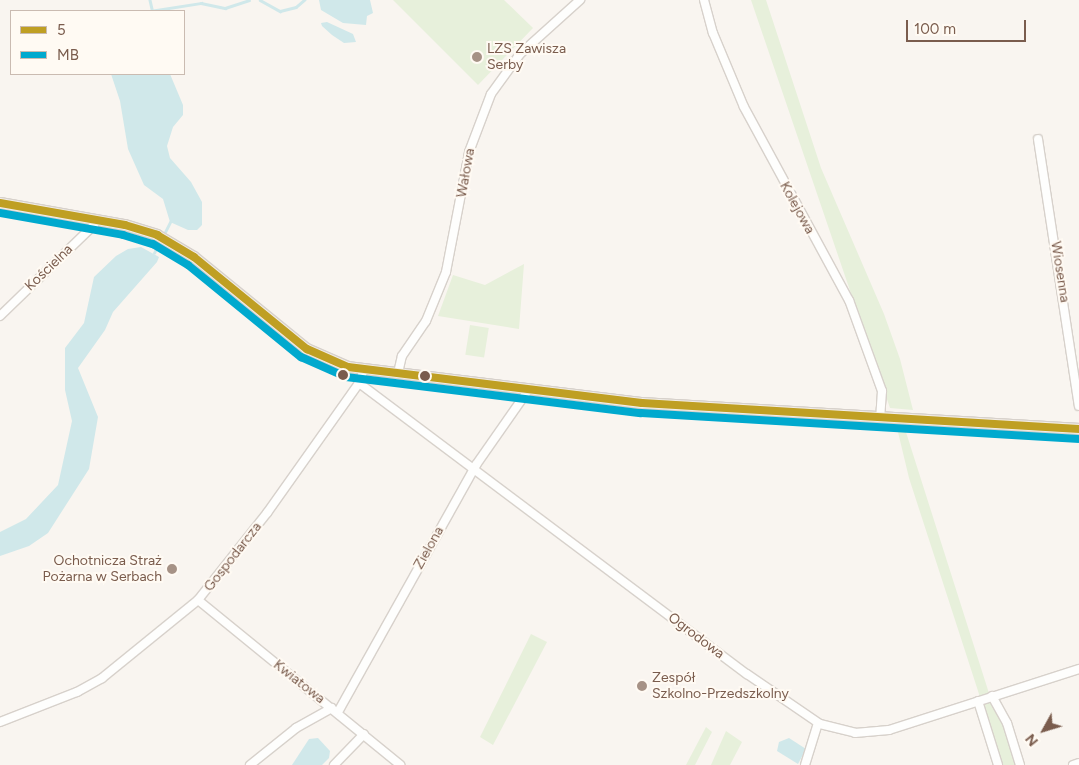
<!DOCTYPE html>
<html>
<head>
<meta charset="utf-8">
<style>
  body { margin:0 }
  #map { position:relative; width:1079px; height:765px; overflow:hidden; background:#f9f5f0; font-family:Figtree,sans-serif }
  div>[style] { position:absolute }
  .green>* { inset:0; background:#e7f0db; transform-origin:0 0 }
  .water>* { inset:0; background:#d0e8ea }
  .stream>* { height:2.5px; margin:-1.25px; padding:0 1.25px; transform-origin:1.25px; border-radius:1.25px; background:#d0e8ea }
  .roads { filter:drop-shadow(1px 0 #d7d1cb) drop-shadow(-1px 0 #d7d1cb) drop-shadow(0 1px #d7d1cb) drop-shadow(0 -1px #d7d1cb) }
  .minor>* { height:8px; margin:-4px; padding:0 4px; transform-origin:4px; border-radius:4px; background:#fefefd }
  .major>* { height:10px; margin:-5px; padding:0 5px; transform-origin:5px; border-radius:5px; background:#f3eee8 }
  .bus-1>* { height:8px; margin:-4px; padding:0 4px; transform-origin:4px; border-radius:4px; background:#bf9f23 }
  .bus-2>* { height:8px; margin:-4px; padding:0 4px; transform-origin:4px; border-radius:4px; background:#00a9ce }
  .dots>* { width:14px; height:14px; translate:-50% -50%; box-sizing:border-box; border:2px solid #fffaf3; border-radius:50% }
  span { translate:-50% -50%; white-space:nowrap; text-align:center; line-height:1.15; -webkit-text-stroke:4px #fffaf3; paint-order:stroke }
  .poi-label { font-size:14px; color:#7a5c4d }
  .left { translate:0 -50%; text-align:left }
  .right { translate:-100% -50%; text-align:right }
  .street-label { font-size:14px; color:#7a5c4d }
  .legend { position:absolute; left:10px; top:10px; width:175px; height:65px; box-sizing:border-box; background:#fffaf3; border:1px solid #cabbb1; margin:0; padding:6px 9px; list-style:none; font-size:15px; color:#7a5c4d }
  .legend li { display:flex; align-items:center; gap:10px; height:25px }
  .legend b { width:25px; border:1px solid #cabbb1 }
  .north { position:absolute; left:1019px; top:705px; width:50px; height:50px; -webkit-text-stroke:4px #fffaf3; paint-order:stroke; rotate:231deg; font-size:14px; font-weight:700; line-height:20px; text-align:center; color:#7a5c4d }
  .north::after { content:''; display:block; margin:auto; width:18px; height:22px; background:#7a5c4d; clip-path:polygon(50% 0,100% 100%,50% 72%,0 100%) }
  .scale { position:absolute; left:906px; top:20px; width:120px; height:22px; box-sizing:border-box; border:2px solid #7a5c4d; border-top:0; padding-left:6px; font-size:15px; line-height:18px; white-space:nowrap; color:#7a5c4d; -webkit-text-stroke:4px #fffaf3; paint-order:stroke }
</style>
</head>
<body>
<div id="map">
  <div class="green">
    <i style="clip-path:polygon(393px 0,504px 0,533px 28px,478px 85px)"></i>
    <i style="clip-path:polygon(751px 0,766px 0,821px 168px,884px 314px,900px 359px,913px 410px,890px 408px)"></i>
    <i style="clip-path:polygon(524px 264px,519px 329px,438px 316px,453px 275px,485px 285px)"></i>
    <i style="left:470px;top:325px;width:19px;height:30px;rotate:9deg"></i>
    <i style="clip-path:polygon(897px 428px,905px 429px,994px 709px,1003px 719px,1017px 765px,1002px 765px,909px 478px)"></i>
    <i style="clip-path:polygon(531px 634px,547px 642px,493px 745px,480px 737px)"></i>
    <i style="clip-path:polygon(706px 727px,712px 732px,695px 765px,686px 765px)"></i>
    <i style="clip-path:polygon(726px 731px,742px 742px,730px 765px,711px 765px)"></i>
  </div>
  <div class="water">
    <i style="clip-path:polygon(319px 0,370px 0,373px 13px,367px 16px,366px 25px,343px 23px,321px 10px)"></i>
    <i style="clip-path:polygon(327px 22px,353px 34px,356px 42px,344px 43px,332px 35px,322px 26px,321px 23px)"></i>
    <i style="clip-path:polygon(111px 74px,170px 74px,183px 105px,183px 115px,173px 127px,167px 146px,170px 158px,191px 182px,202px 202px,202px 225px,197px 230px,188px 230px,170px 222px,163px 199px,144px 185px,128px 149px,120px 101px)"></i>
    <i style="clip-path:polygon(141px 247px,159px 257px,157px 262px,113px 312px,105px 330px,78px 368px,98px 417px,89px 469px,48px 533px,29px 546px,0 556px,0 532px,26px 519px,58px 485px,72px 421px,65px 390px,65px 348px,84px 323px,94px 277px,116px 256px,128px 249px)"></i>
    <i style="clip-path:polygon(318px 738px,330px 751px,329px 758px,322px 765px,292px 765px,309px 739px)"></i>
    <i style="clip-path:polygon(789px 738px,806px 749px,798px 764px,777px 751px,779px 742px)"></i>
  </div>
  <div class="stream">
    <i style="left:150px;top:0;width:9px;rotate:77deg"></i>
    <i style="left:260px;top:0;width:23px;rotate:29deg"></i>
    <i style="left:280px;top:11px;width:16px;rotate:-14deg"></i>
    <i style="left:296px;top:7px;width:11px;rotate:-41deg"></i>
    <i style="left:150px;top:11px;width:52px;rotate:-8.9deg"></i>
    <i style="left:201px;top:3px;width:25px;rotate:12deg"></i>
    <i style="left:225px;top:8px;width:25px;rotate:-18deg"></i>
    <i style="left:163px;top:236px;width:16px;rotate:-63deg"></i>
    <i style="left:154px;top:253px;width:13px;rotate:-63deg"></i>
  </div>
  <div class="roads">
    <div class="minor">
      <i style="left:704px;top:0;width:34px;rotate:75deg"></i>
      <i style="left:713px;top:33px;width:80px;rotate:67.3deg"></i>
      <i style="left:744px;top:107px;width:220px;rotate:61.5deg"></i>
      <i style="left:849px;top:300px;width:97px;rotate:70.1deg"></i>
      <i style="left:882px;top:391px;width:27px;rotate:94deg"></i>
      <i style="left:1038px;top:139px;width:270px;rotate:81.3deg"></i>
      <i style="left:0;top:316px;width:131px;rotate:-44.1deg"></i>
      <i style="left:94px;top:225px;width:5px;rotate:-90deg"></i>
      <i style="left:398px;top:373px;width:17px;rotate:-77deg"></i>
      <i style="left:402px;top:356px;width:42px;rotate:-55.6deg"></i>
      <i style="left:426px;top:321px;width:53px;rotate:-67.8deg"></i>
      <i style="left:446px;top:272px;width:122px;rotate:-79.1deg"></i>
      <i style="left:469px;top:152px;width:62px;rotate:-69.2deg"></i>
      <i style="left:491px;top:94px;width:49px;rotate:-54.1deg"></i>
      <i style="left:520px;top:54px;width:81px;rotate:-42deg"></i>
      <i style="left:359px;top:383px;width:485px;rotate:36.9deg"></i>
      <i style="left:747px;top:674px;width:88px;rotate:34.4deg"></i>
      <i style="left:820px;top:724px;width:36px;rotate:14deg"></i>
      <i style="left:855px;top:733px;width:34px;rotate:-5deg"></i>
      <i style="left:889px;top:730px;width:200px;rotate:-17.8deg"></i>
      <i style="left:198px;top:600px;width:261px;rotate:39.2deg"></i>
      <i style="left:992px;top:696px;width:31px;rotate:61deg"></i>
      <i style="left:1007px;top:723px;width:44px;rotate:72.8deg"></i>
      <i style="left:978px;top:701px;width:67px;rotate:72.6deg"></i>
      <i style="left:338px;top:712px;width:283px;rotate:-60.8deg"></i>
      <i style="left:476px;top:465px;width:93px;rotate:-55.1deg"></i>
      <i style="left:0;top:722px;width:83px;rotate:-21.3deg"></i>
      <i style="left:77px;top:692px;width:29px;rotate:-29deg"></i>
      <i style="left:102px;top:678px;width:124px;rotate:-39.1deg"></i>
      <i style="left:198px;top:600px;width:111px;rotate:-51.6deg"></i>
      <i style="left:267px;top:513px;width:159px;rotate:-54.7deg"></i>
      <i style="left:359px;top:383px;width:15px;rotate:-70deg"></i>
      <i style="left:250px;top:765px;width:59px;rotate:-38.8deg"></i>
      <i style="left:296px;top:728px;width:41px;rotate:-29.1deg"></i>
      <i style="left:334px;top:765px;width:43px;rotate:-45.9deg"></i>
      <i style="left:805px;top:765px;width:44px;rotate:-72.8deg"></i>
      <i style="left:1073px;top:765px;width:6px;rotate:-18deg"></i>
    </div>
    <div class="major">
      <i style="left:0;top:203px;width:127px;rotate:10deg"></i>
      <i style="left:125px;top:225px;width:34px;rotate:17deg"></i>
      <i style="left:157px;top:235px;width:43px;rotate:30.7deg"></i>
      <i style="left:194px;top:257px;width:146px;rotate:39.2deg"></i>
      <i style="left:307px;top:349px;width:45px;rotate:23.7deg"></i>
      <i style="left:348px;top:367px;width:296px;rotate:7deg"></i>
      <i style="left:642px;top:403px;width:438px;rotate:3.4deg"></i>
    </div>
  </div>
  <div class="bus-1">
    <i style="left:0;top:203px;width:127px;rotate:10deg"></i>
    <i style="left:125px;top:225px;width:34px;rotate:17deg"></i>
    <i style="left:157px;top:235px;width:43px;rotate:30.7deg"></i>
    <i style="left:194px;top:257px;width:146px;rotate:39.2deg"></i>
    <i style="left:307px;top:349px;width:45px;rotate:23.7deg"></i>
    <i style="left:348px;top:367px;width:296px;rotate:7deg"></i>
    <i style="left:642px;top:403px;width:438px;rotate:3.4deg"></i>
  </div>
  <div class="bus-2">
    <i style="left:0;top:213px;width:125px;rotate:10.1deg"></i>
    <i style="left:123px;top:235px;width:31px;rotate:17deg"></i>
    <i style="left:153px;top:244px;width:41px;rotate:31deg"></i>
    <i style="left:188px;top:265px;width:146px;rotate:39.2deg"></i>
    <i style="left:301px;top:357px;width:49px;rotate:24deg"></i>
    <i style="left:346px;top:377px;width:297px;rotate:7deg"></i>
    <i style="left:641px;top:413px;width:438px;rotate:3.4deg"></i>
  </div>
  <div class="dots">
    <i style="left:477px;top:57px;background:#a69286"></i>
    <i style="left:343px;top:375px;background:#7a5c4d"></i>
    <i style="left:425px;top:376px;background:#7a5c4d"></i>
    <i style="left:172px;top:569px;background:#a69286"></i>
    <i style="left:642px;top:686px;background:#a69286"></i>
  </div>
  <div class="poi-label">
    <span class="left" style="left:487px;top:57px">LZS Zawisza<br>Serby</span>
    <span class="right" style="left:162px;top:569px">Ochotnicza Straż<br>Pożarna w Serbach</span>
    <span class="left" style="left:652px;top:686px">Zespół<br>Szkolno-Przedszkolny</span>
  </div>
  <div class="street-label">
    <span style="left:466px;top:173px;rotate:-80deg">Wałowa</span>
    <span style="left:797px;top:208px;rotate:61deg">Kolejowa</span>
    <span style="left:49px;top:268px;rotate:-44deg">Kościelna</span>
    <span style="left:1060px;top:272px;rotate:81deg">Wiosenna</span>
    <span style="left:429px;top:548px;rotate:-61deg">Zielona</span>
    <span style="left:233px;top:557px;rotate:-52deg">Gospodarcza</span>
    <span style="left:696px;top:636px;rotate:37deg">Ogrodowa</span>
    <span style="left:299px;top:682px;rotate:38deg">Kwiatowa</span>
  </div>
  <ul class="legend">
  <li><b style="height:6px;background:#bf9f23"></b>5</li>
  <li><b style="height:6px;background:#00a9ce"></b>MB</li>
  </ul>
  <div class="north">N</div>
  <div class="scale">100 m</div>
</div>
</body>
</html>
